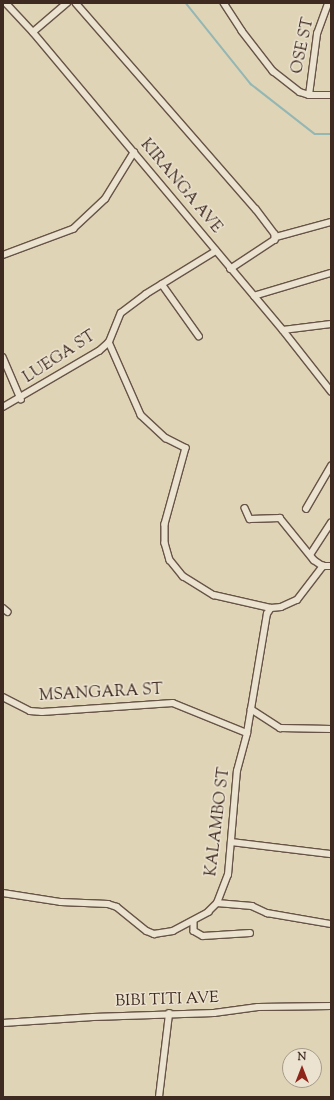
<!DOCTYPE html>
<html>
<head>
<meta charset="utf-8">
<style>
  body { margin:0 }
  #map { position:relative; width:334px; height:1100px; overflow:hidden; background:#e0d4b7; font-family:"Sorts Mill Goudy",serif }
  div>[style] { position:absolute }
  .stream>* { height:1.5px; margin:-0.75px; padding:0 0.75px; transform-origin:0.75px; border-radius:0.75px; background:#94b7b4 }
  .roads { filter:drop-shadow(1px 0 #675447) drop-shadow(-1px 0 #675447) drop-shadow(0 1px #675447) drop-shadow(0 -1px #675447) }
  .minor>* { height:5.5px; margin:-2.75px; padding:0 2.75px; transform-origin:2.75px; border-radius:2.75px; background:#ebe3d0 }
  span { translate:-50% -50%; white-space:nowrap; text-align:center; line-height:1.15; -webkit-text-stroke:3px #ebe3d0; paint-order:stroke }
  .street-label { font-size:16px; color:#3f2a22 }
  .frame { position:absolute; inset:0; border:4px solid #3f2a22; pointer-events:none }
  .north { position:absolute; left:282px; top:1048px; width:40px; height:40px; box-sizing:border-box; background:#ebe3d0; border:1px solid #a6998a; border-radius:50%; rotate:0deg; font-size:11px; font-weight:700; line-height:16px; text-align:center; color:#3f2a22 }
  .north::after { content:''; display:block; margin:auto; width:14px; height:18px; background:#8f2418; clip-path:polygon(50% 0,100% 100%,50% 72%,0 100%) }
</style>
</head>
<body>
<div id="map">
  <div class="stream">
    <i style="left:186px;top:3px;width:104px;rotate:51.3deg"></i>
    <i style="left:251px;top:84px;width:81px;rotate:38deg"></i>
    <i style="left:315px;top:134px;width:16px"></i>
  </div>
  <div class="roads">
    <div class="minor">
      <i style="left:6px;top:3px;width:40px;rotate:47deg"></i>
      <i style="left:33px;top:32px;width:389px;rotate:50deg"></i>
      <i style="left:283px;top:330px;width:78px;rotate:51.8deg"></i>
      <i style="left:76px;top:3px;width:274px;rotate:48.9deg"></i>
      <i style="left:256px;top:209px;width:31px;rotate:53deg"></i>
      <i style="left:275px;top:234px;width:6px;rotate:90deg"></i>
      <i style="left:275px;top:240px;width:53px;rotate:146.6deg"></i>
      <i style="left:224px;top:3px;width:33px;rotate:57deg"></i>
      <i style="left:242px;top:31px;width:51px;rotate:52.2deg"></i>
      <i style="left:273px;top:71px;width:34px;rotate:38deg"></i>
      <i style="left:300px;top:92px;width:9px;rotate:18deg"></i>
      <i style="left:309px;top:95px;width:22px"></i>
      <i style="left:33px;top:32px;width:45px;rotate:-40.5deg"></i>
      <i style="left:309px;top:95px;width:62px;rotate:-82.5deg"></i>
      <i style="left:317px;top:34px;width:33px;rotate:-70deg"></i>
      <i style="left:276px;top:237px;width:57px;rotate:-15.3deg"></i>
      <i style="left:3px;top:255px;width:75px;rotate:-20.4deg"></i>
      <i style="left:73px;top:229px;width:44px;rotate:-43.2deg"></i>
      <i style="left:105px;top:199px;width:55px;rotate:-58.3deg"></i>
      <i style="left:162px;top:284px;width:64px;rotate:54.6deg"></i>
      <i style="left:254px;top:296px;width:80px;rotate:-16.6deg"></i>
      <i style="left:283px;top:330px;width:48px;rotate:-7.1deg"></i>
      <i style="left:109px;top:342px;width:80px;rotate:66.3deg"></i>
      <i style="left:141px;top:415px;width:34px;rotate:43deg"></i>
      <i style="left:166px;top:438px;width:22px;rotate:27deg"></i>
      <i style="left:186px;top:448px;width:79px;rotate:105.4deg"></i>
      <i style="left:165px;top:524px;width:19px;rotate:90deg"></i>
      <i style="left:165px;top:543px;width:18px;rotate:74deg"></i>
      <i style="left:170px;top:560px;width:21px;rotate:51deg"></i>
      <i style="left:183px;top:576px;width:36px;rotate:32deg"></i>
      <i style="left:214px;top:595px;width:58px;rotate:12.8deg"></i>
      <i style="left:3px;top:357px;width:46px;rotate:66.8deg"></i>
      <i style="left:3px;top:407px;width:111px;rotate:-30.3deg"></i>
      <i style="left:99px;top:351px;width:13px;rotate:-42deg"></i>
      <i style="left:109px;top:342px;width:31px;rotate:-68deg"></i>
      <i style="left:121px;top:313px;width:31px;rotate:-37deg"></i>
      <i style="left:146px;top:294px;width:82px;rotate:-31.6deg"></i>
      <i style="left:245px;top:508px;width:12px;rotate:66deg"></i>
      <i style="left:250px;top:519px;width:30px;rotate:-2deg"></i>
      <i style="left:280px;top:518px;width:54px;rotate:51deg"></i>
      <i style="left:314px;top:560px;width:11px;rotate:34deg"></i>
      <i style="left:323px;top:566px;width:8px"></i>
      <i style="left:306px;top:509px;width:50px;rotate:-59.8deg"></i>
      <i style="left:310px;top:555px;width:38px;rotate:-57deg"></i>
      <i style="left:3px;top:608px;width:6px;rotate:39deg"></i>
      <i style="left:3px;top:697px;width:30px;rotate:27deg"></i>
      <i style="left:30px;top:711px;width:12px;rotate:5deg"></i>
      <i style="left:42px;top:712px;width:131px;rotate:-3.9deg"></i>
      <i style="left:173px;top:703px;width:80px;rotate:22.1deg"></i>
      <i style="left:251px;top:709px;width:35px;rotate:33deg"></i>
      <i style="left:280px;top:728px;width:51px;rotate:1.1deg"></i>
      <i style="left:232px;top:842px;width:100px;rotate:6.9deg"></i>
      <i style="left:3px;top:893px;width:59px;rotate:8.8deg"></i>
      <i style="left:61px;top:902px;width:47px;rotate:2.4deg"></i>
      <i style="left:108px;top:904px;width:9px;rotate:18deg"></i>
      <i style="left:117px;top:907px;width:38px;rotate:39deg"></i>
      <i style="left:147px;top:931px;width:8px;rotate:23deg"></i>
      <i style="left:154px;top:934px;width:19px;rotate:-9deg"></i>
      <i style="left:173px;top:931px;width:40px;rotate:-28deg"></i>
      <i style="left:208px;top:912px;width:13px;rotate:-45deg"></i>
      <i style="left:217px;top:903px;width:30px;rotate:-69deg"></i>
      <i style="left:228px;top:875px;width:104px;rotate:-85.1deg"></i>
      <i style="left:237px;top:771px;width:39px;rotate:-75deg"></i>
      <i style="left:247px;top:733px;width:121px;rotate:-80.5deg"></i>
      <i style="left:267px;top:614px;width:7px;rotate:-56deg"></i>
      <i style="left:271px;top:608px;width:10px;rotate:-6deg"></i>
      <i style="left:281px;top:607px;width:17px;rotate:-24deg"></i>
      <i style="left:297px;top:600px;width:43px;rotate:-52.6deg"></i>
      <i style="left:217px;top:903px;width:35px;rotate:5deg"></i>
      <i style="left:252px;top:906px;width:17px;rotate:25deg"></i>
      <i style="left:267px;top:913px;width:65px;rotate:9.8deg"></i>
      <i style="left:194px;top:921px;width:10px;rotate:90deg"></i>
      <i style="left:194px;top:931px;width:10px;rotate:29deg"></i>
      <i style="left:203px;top:936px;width:47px;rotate:-3.7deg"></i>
      <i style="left:3px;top:1023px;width:90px;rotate:-3.8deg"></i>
      <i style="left:93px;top:1017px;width:121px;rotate:-1.9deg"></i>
      <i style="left:214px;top:1013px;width:44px;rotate:-7.8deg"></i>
      <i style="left:258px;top:1007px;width:73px;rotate:-0.8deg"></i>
      <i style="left:159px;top:1097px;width:84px;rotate:-83.1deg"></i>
    </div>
  </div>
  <div class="street-label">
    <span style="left:304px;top:46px;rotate:-78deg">OSE ST</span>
    <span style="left:180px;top:187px;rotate:50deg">KIRANGA AVE</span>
    <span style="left:60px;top:358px;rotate:-33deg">LUEGA ST</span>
    <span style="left:101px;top:694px;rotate:-3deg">MSANGARA ST</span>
    <span style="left:219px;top:822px;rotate:-83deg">KALAMBO ST</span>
    <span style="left:167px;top:1001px;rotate:-2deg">BIBI TITI AVE</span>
  </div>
  <div class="frame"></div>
  <div class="north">N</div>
</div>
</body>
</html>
